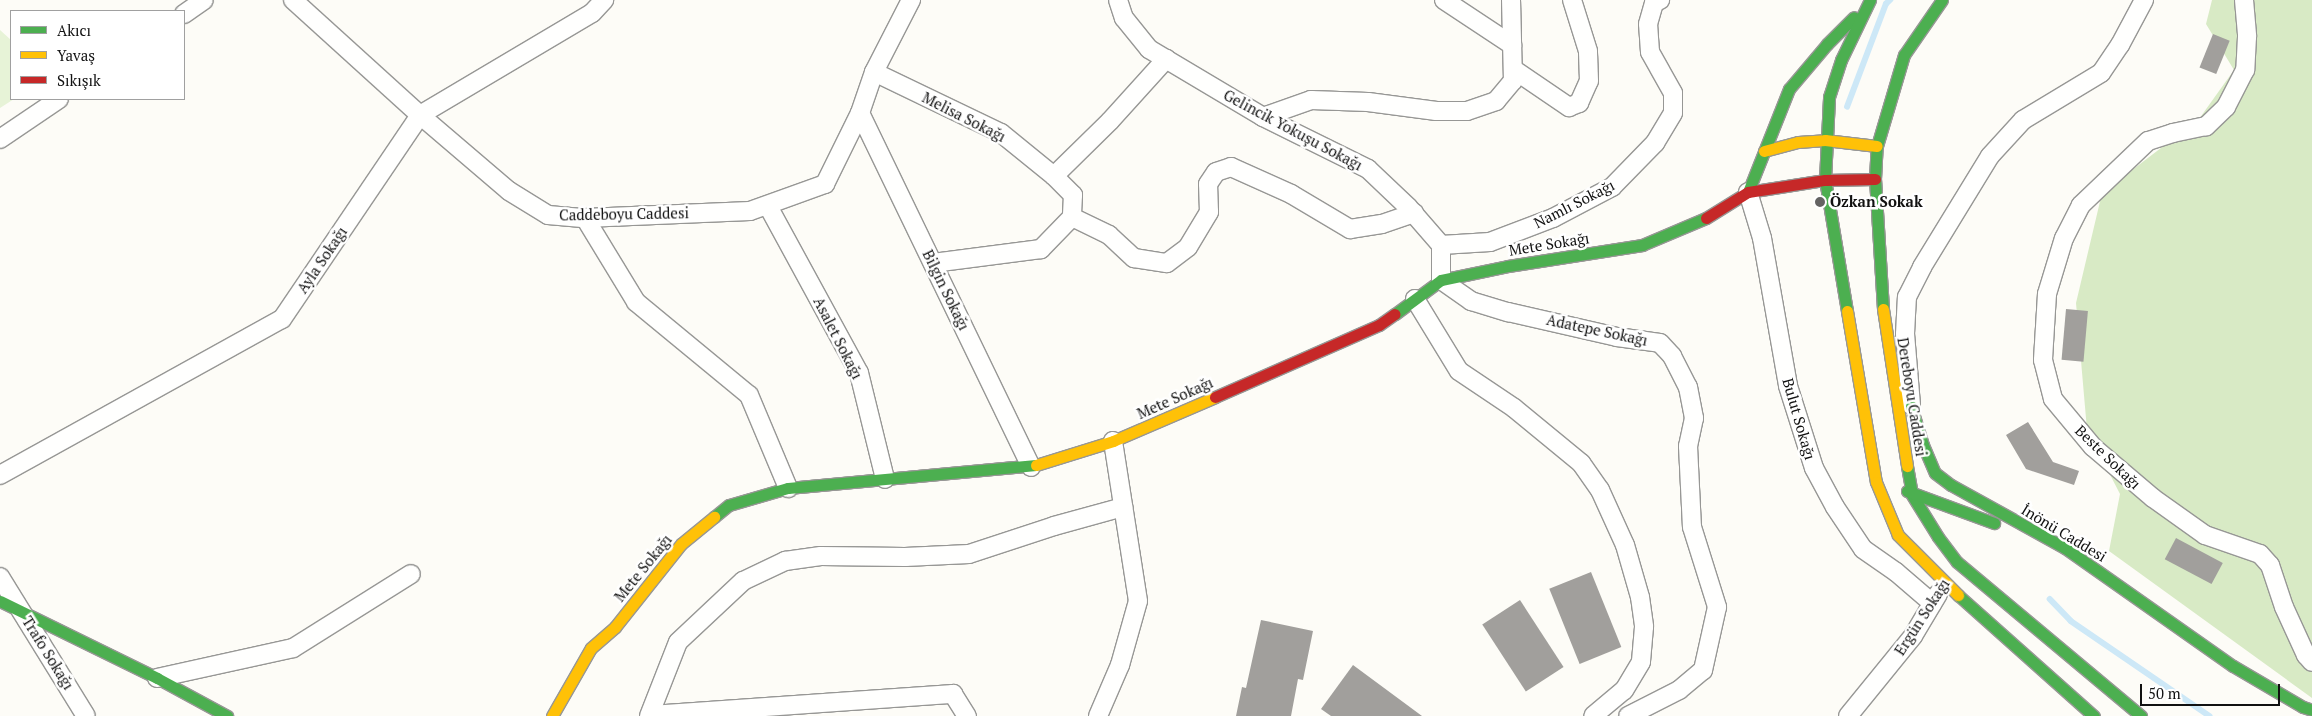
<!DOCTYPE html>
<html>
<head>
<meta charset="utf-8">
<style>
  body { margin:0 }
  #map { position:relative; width:2312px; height:716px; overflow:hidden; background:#fdfcf7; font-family:"PT Serif",serif }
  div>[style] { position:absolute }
  .green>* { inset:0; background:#e7f3d7 }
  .forest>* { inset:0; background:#d8eac5 }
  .stream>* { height:5.5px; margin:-2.75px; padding:0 2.75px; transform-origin:2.75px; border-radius:2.75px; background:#cde8f7 }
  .building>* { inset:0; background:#a19f9c; transform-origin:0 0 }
  .roads { filter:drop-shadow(1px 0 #979795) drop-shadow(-1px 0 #979795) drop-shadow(0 1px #979795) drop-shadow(0 -1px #979795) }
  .street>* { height:18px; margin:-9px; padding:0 9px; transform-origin:9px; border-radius:9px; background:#fffffe }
  .fast>* { height:11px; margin:-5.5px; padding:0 5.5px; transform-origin:5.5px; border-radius:5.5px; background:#4caf50 }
  .slow>* { height:11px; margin:-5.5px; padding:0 5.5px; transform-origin:5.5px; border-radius:5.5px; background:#ffc107 }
  .jam>* { height:11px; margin:-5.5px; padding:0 5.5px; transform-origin:5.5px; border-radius:5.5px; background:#c62828 }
  .dots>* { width:14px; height:14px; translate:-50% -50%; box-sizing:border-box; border:2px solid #fff; border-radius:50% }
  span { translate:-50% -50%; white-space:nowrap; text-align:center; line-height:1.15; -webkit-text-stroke:5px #fff; paint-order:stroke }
  .street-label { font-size:15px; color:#111 }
  .poi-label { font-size:15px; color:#111; font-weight:700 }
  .left { translate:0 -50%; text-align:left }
  .legend { position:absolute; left:10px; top:10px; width:175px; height:90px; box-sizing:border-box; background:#fff; border:1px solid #a0a0a0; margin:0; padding:6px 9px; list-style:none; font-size:15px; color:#111 }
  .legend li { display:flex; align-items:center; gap:10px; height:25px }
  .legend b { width:25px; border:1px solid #a0a0a0 }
  .scale { position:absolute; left:2140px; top:684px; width:140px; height:22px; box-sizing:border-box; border:2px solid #111; border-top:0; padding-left:6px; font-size:15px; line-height:18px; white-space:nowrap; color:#111; -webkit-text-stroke:4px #fff; paint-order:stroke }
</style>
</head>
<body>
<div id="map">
  <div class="green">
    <i style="clip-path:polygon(0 30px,11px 40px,11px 99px,14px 99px,0 108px)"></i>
  </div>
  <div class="forest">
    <i style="clip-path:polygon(2212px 0,2312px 0,2312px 698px,2109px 551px,2120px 494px,2087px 430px,2076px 303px,2102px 193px,2199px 119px,2234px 70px,2206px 24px)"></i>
  </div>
  <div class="stream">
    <i style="left:1847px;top:107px;width:110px;rotate:-69.3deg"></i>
    <i style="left:1886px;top:4px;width:6px;rotate:-45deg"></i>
    <i style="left:2050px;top:599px;width:30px;rotate:46deg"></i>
    <i style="left:2071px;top:621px;width:168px;rotate:34.4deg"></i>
  </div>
  <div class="building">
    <i style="left:2213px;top:34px;width:18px;height:36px;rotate:22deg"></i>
    <i style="left:2066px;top:309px;width:22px;height:51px;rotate:5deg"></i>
    <i style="clip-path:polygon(2028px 422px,2053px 462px,2079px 471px,2074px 485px,2026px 469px,2006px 435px)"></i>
    <i style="left:2176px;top:538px;width:53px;height:24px;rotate:28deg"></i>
    <i style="left:1591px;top:572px;width:81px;height:45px;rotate:68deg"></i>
    <i style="left:1520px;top:600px;width:80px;height:45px;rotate:57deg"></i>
    <i style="clip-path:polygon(1261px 620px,1313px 631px,1303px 680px,1298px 679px,1291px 716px,1236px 716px,1242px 687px,1246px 688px)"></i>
    <i style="clip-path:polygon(1353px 665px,1422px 716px,1331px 716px,1321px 709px)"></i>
  </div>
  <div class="roads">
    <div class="street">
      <i style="left:293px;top:0;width:171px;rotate:42.2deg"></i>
      <i style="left:420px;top:115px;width:117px;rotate:40.5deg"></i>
      <i style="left:509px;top:191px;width:46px;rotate:31.6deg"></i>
      <i style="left:548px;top:215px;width:37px;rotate:5deg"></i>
      <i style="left:585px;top:218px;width:165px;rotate:-2.4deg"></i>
      <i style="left:750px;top:211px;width:80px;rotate:-19.8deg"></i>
      <i style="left:825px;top:184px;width:79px;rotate:-63.8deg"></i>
      <i style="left:860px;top:113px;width:43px;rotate:-71.1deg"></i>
      <i style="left:874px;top:72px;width:81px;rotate:-62.8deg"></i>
      <i style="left:1118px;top:0;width:19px;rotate:72deg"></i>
      <i style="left:1124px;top:18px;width:40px;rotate:51deg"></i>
      <i style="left:1149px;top:49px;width:133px;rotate:30.8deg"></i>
      <i style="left:1263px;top:117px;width:117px;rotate:26.3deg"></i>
      <i style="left:1368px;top:169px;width:55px;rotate:43.5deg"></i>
      <i style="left:1408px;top:207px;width:50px;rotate:49deg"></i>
      <i style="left:1441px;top:245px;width:35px;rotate:90deg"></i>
      <i style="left:1441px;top:280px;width:37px;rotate:35deg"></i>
      <i style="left:1471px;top:301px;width:39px;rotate:17deg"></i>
      <i style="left:1508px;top:312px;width:112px;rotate:12.9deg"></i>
      <i style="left:1617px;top:337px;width:43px;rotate:7.9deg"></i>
      <i style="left:1660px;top:343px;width:18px;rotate:47deg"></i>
      <i style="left:1672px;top:356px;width:35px;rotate:63deg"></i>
      <i style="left:1688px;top:387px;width:32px;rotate:79deg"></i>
      <i style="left:1694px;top:418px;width:29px;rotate:102deg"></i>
      <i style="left:1688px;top:446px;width:81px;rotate:87.2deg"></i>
      <i style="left:1692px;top:527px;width:84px;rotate:72.6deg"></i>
      <i style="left:1717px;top:607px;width:65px;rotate:102.5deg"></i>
      <i style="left:1703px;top:670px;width:31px;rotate:140deg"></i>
      <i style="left:1679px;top:690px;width:57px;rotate:153deg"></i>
      <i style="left:1444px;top:0;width:82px;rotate:33.5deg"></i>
      <i style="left:2244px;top:0;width:37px;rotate:85deg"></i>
      <i style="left:2247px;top:37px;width:33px;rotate:93deg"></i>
      <i style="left:2245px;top:70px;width:42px;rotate:117.2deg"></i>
      <i style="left:2226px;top:107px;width:28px;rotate:136deg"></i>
      <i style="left:2206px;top:126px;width:34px;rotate:168deg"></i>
      <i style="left:2173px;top:133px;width:26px;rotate:162deg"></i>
      <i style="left:2148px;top:141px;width:93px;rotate:136.3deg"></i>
      <i style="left:2081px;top:205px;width:37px;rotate:117deg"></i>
      <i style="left:2064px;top:238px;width:59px;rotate:106.9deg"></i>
      <i style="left:2047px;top:294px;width:66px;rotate:93.5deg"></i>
      <i style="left:2043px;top:360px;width:40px;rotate:75.6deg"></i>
      <i style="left:2053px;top:399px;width:62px;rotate:50.2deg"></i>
      <i style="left:2093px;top:447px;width:79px;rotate:40.4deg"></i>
      <i style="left:2153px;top:498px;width:64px;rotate:35.4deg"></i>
      <i style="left:2205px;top:535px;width:58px;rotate:19.1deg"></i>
      <i style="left:2260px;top:554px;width:15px;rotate:48deg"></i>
      <i style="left:2270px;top:565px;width:44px;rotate:71.6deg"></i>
      <i style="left:2284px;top:607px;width:53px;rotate:65.4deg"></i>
      <i style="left:2306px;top:655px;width:9px;rotate:49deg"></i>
      <i style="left:184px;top:14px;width:24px;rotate:-35deg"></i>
      <i style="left:1513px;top:69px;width:68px;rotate:34.2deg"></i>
      <i style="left:1569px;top:107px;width:11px;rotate:-22deg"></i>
      <i style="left:1579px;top:103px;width:24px;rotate:-66deg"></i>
      <i style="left:1589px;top:81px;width:30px;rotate:-92deg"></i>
      <i style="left:1588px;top:51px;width:53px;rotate:-107.4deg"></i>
      <i style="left:874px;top:72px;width:141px;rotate:25.7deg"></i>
      <i style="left:1001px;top:133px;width:68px;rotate:39.1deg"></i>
      <i style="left:1054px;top:176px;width:27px;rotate:45deg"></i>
      <i style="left:1073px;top:195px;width:22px;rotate:93deg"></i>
      <i style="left:1072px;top:217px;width:45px;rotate:134.1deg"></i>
      <i style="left:1041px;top:249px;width:109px;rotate:172.6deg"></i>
      <i style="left:860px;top:113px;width:393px;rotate:64.2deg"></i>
      <i style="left:1263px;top:117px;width:51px;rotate:-19.5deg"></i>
      <i style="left:1311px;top:100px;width:57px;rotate:2deg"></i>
      <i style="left:1368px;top:102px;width:69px;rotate:7.5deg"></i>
      <i style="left:1436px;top:111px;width:31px"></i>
      <i style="left:1467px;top:111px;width:31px;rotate:-19deg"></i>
      <i style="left:1496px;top:101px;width:26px;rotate:-50deg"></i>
      <i style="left:1513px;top:81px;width:81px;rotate:-91.4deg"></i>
      <i style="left:0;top:139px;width:71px;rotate:-34.1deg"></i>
      <i style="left:1054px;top:176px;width:78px;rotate:-44.5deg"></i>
      <i style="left:1110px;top:121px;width:84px;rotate:-47.9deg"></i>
      <i style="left:1748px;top:192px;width:48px;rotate:73.1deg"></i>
      <i style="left:1762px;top:238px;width:150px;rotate:80deg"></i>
      <i style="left:1788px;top:386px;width:86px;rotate:72.4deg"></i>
      <i style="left:1814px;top:468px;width:44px;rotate:61.7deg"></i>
      <i style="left:1835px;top:507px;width:50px;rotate:56.3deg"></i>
      <i style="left:1863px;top:549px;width:40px;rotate:34.9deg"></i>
      <i style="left:1896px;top:572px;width:48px;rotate:40.7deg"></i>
      <i style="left:768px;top:206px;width:190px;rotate:61.4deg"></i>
      <i style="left:859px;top:373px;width:109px;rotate:76.2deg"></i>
      <i style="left:1072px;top:217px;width:41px;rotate:25.9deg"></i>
      <i style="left:1109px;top:235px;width:34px;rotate:43deg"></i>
      <i style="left:1134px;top:258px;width:33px;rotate:9deg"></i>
      <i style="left:1167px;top:263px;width:26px;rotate:-37deg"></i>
      <i style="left:1188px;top:247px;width:41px;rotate:-59deg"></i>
      <i style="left:1209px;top:212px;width:28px;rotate:-92deg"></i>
      <i style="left:1208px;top:184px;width:14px;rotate:-56deg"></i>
      <i style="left:1216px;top:172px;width:16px;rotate:-18deg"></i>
      <i style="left:1231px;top:167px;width:66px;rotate:24.2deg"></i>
      <i style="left:1291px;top:194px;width:69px;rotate:30.7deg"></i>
      <i style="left:1350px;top:229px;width:32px;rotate:-9deg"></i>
      <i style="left:1382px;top:224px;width:34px;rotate:-19deg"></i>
      <i style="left:585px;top:218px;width:98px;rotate:58.7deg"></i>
      <i style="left:636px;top:302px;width:146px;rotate:39.5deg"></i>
      <i style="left:749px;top:395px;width:101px;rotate:67.2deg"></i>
      <i style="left:1441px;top:245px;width:49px;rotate:-3.5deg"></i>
      <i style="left:1490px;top:242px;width:67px;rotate:-20.9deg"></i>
      <i style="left:1553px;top:218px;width:67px;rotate:-27.7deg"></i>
      <i style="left:1612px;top:187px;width:62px;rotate:-45.7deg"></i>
      <i style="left:1655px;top:143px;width:35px;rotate:-59deg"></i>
      <i style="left:1673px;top:113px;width:20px;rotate:-90deg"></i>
      <i style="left:1673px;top:93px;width:47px;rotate:-119.3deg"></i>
      <i style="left:1650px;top:52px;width:28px;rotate:-94deg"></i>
      <i style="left:1648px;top:24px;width:22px;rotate:-74deg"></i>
      <i style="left:1654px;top:3px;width:7px;rotate:-27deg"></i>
      <i style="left:1415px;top:299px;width:84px;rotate:58.6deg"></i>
      <i style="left:1459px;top:371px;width:66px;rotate:33.9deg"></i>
      <i style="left:1514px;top:408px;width:87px;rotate:39.4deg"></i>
      <i style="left:1581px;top:463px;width:33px;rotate:55deg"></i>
      <i style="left:1600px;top:490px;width:60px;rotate:65.6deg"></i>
      <i style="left:1625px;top:545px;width:54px;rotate:73.9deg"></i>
      <i style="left:1640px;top:597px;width:30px;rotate:82deg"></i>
      <i style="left:1644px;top:627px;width:35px;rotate:95deg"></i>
      <i style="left:1641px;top:662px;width:33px;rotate:121deg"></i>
      <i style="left:1624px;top:690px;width:40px;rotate:140deg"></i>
      <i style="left:1911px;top:405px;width:71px;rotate:-94.8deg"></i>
      <i style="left:1905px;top:334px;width:37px;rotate:-87deg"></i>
      <i style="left:1907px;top:297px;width:34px;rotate:-63deg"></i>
      <i style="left:1922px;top:267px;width:130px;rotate:-58.5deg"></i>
      <i style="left:1990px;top:156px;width:49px;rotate:-47.5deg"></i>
      <i style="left:2023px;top:120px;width:91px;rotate:-31.1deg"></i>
      <i style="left:2101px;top:73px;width:34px;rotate:-56deg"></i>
      <i style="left:2120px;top:45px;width:51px;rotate:-61.9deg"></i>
      <i style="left:0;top:475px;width:322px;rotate:-29deg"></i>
      <i style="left:282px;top:319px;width:246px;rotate:-55.9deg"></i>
      <i style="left:420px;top:115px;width:200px;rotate:-30.7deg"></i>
      <i style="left:592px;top:13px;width:18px;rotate:-47deg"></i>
      <i style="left:0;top:577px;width:163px;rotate:58.3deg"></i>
      <i style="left:157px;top:678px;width:139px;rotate:-12.4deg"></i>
      <i style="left:293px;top:648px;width:139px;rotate:-32.1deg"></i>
      <i style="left:651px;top:715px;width:303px;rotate:-4deg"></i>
      <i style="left:953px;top:694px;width:26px;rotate:58deg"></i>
      <i style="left:649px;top:716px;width:79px;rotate:-68.6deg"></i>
      <i style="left:678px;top:642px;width:89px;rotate:-43.2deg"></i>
      <i style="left:743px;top:581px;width:47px;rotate:-25.5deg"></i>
      <i style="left:785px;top:561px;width:36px;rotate:-8deg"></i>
      <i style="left:821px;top:556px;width:84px;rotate:0.7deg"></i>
      <i style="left:905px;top:557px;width:64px;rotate:-2.7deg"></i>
      <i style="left:969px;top:554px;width:89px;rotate:-18.2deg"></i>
      <i style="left:1054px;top:526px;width:72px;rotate:-15.4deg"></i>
      <i style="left:1098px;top:716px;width:56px;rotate:-66.7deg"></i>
      <i style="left:1120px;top:665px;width:66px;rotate:-74.3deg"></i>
      <i style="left:1138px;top:601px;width:162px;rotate:-98.9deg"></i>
      <i style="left:1848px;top:716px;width:103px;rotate:-50.9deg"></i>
      <i style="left:1913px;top:636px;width:49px;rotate:-59.2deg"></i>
    </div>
    <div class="fast">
      <i style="left:1748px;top:192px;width:111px;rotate:-68.3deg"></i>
      <i style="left:1789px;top:89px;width:59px;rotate:-49.8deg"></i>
      <i style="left:1827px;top:44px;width:38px;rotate:-45deg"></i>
      <i style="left:1883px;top:309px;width:130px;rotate:-93.5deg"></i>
      <i style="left:1875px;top:179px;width:33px;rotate:-87deg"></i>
      <i style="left:1877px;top:146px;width:95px;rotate:-73.5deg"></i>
      <i style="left:1904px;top:55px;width:67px;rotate:-55.4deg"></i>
      <i style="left:1847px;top:311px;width:133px;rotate:-99.5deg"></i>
      <i style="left:1825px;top:180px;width:83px;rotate:-87.2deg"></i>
      <i style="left:1829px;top:97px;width:39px;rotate:-72deg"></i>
      <i style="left:1841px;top:60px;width:67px;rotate:-64.2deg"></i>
      <i style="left:1395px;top:314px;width:57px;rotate:-36.5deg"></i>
      <i style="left:1441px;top:280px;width:68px;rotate:-11.8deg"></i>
      <i style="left:1508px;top:266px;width:136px;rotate:-8.9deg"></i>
      <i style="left:1642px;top:245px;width:69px;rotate:-22.9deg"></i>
      <i style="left:1911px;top:406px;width:41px;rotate:72.9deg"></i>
      <i style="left:1923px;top:445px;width:30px;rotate:67deg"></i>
      <i style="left:1935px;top:473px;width:20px;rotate:37deg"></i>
      <i style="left:1951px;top:485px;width:130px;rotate:28.9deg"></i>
      <i style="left:2065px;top:548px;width:205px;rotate:35.1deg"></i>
      <i style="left:2233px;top:666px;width:81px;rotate:30.4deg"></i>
      <i style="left:2303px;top:707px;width:9px;rotate:18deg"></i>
      <i style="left:1907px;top:466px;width:29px;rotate:80deg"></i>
      <i style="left:1912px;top:495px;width:49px;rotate:58.2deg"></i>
      <i style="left:1938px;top:537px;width:31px;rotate:53deg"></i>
      <i style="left:1957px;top:562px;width:240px;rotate:39.9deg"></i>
      <i style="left:1907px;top:491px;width:93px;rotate:20.2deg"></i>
      <i style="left:714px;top:517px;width:19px;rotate:-39deg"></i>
      <i style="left:729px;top:505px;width:61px;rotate:-16.1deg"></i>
      <i style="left:788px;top:488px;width:249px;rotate:-5.3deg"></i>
      <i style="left:1958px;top:595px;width:182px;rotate:41.7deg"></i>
      <i style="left:0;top:601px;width:175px;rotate:26.1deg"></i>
      <i style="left:157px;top:678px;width:80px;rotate:28.5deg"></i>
    </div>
    <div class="slow">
      <i style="left:1764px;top:151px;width:35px;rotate:-15deg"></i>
      <i style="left:1798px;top:142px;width:27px;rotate:-4deg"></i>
      <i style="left:1825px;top:140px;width:52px;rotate:6.6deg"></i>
      <i style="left:1883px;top:309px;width:159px;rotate:81.3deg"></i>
      <i style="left:1847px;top:311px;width:173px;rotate:80.4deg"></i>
      <i style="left:1876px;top:482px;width:57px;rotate:67.5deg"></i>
      <i style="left:1898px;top:535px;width:85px;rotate:45deg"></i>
      <i style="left:1036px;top:465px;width:81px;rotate:-17.3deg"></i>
      <i style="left:1113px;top:441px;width:111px;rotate:-23.3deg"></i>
      <i style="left:552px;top:716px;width:78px;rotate:-60.2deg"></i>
      <i style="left:591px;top:648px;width:32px;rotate:-41deg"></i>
      <i style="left:615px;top:627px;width:106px;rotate:-51.5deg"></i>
      <i style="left:681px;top:544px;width:43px;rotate:-39.3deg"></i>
    </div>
    <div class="jam">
      <i style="left:1706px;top:218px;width:49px;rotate:-31.8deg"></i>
      <i style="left:1748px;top:192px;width:78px;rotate:-8.9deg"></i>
      <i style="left:1825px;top:180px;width:50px;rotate:-1.1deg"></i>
      <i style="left:1215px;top:397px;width:179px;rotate:-23.7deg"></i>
      <i style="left:1379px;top:325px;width:19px;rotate:-35deg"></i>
    </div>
  </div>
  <div class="dots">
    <i style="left:1820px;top:202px;background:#646362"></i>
  </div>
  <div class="street-label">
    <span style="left:964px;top:117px;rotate:27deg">Melisa Sokağı</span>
    <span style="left:1293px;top:130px;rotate:28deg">Gelincik Yokuşu Sokağı</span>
    <span style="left:1574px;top:204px;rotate:-27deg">Namlı Sokağı</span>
    <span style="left:624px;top:214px;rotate:-1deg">Caddeboyu Caddesi</span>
    <span style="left:1549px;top:244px;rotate:-9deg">Mete Sokağı</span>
    <span style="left:322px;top:260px;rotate:-56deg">Ayla Sokağı</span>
    <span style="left:946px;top:290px;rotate:64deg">Bilgin Sokağı</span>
    <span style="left:1597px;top:330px;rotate:12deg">Adatepe Sokağı</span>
    <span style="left:838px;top:338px;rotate:63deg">Asalet Sokağı</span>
    <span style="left:1912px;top:397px;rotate:81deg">Dereboyu Caddesi</span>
    <span style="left:1175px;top:398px;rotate:-24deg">Mete Sokağı</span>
    <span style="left:1799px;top:419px;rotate:74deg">Bulut Sokağı</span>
    <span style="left:2108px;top:457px;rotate:44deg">Beste Sokağı</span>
    <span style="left:2064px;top:533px;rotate:31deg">İnönü Caddesi</span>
    <span style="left:643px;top:568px;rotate:-51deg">Mete Sokağı</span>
    <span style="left:1922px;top:617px;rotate:-57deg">Ergün Sokağı</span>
    <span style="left:48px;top:653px;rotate:58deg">Trafo Sokağı</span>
  </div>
  <div class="poi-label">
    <span class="left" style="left:1830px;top:202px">Özkan Sokak</span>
  </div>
  <ul class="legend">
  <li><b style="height:6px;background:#4caf50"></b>Akıcı</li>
  <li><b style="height:6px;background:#ffc107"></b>Yavaş</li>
  <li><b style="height:6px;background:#c62828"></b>Sıkışık</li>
  </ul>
  <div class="scale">50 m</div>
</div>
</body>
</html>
